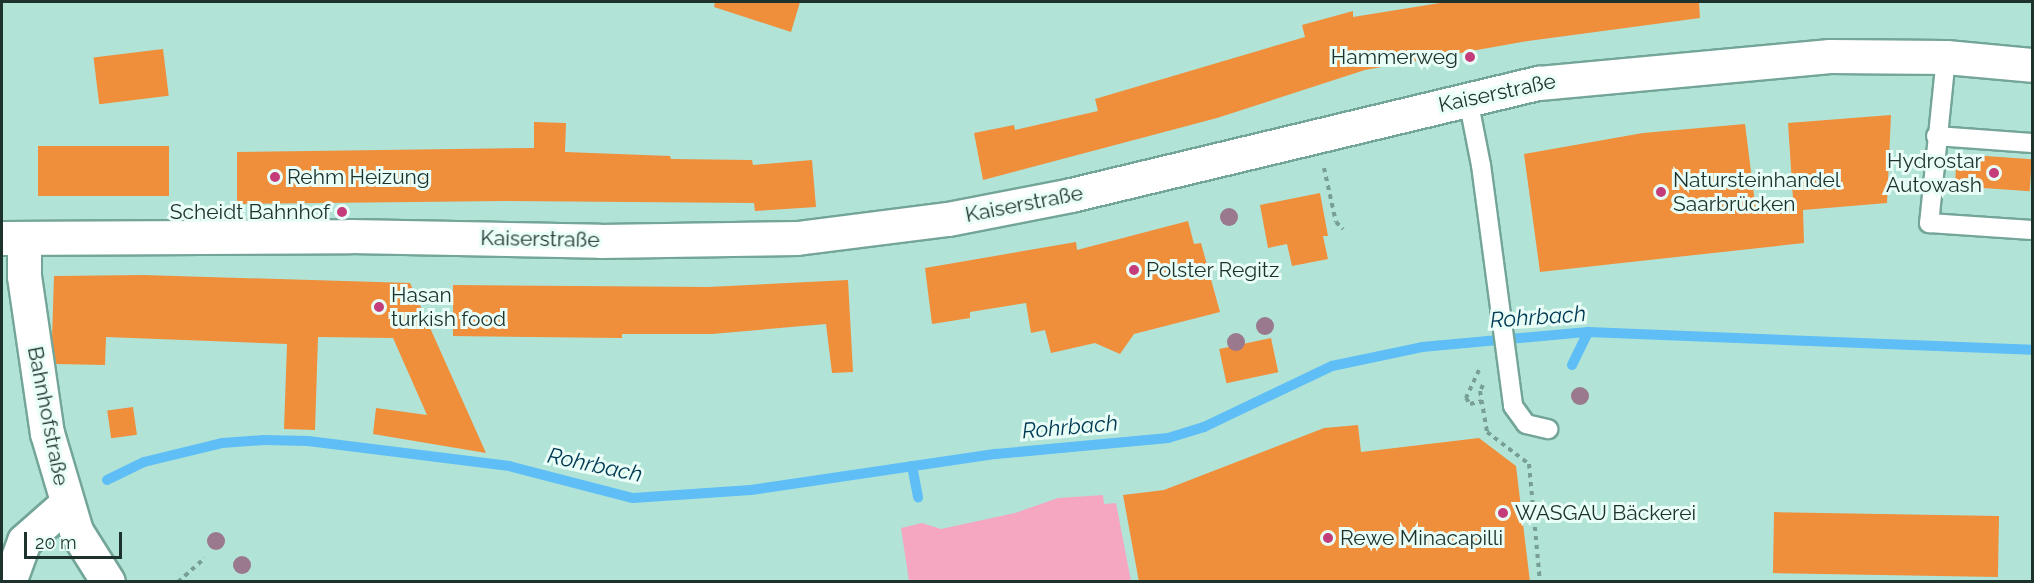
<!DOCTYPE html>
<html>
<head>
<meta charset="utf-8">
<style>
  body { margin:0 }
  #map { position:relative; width:2034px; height:583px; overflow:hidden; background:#b1e4d7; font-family:Raleway,sans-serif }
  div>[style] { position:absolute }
  .green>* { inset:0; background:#f5a7c2 }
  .stream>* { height:10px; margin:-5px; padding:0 5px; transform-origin:5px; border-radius:5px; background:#5fbef6 }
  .building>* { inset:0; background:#ef8e3b; transform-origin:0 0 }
  .path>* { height:4px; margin-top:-2px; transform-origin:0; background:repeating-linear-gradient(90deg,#779f95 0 4.5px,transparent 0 9px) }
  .roads { filter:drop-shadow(2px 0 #74a599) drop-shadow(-2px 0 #74a599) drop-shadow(0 2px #74a599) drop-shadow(0 -2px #74a599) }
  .lane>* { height:18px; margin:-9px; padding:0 9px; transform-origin:9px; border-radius:9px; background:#fff }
  .street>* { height:33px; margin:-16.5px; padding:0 16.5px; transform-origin:16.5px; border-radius:16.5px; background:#fff }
  .secondary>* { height:33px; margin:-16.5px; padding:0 16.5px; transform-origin:16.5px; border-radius:16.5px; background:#fff }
  .trees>* { width:18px; height:18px; margin:-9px; border-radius:50%; background:#9a788d }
  .dots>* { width:16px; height:16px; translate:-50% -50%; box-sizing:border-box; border:3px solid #eafef8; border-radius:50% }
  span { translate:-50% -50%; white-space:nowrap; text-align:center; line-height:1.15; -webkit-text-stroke:6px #eafef8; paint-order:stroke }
  .poi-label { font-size:21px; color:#1d322d }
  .right { translate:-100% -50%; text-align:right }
  .left { translate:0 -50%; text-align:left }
  .street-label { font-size:21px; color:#1d322d }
  .water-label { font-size:22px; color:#003954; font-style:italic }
  .frame { position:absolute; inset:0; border:3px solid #1d322d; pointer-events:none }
  .scale { position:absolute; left:24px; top:532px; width:98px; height:27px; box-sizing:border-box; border:3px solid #1d322d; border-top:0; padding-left:8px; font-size:18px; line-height:21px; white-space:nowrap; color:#1d322d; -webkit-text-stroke:4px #eafef8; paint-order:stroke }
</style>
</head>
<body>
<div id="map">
  <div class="green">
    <i style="clip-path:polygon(1103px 495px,1104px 504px,1116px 503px,1131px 581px,909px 581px,901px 528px,922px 523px,941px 529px,1015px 513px,1058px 498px)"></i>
  </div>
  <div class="stream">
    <i style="left:1572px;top:365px;width:37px;rotate:-64deg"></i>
    <i style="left:912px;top:466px;width:32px;rotate:79deg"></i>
    <i style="left:107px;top:480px;width:41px;rotate:-25.9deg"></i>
    <i style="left:144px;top:462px;width:80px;rotate:-13.7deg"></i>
    <i style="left:222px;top:443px;width:42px;rotate:-4.1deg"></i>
    <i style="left:264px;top:440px;width:44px;rotate:1.3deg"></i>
    <i style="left:308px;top:441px;width:203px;rotate:7.1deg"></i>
    <i style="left:509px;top:466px;width:128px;rotate:14.5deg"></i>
    <i style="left:633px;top:498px;width:118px;rotate:-3.9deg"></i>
    <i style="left:751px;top:490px;width:248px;rotate:-8.4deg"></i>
    <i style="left:996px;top:454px;width:173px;rotate:-5.3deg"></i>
    <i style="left:1168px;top:438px;width:38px;rotate:-17deg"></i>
    <i style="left:1204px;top:427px;width:142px;rotate:-25.5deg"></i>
    <i style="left:1332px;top:366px;width:92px;rotate:-11.9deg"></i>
    <i style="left:1422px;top:347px;width:167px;rotate:-5.2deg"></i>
    <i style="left:1588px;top:332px;width:444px;rotate:2.3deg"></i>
  </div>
  <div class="building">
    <i style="clip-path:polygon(715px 2px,800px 2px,791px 32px,714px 7px)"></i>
    <i style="clip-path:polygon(1446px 2px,1699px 2px,1700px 18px,1528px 41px,1365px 70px,1217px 118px,983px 180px,974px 133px,1014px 125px,1015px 130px,1098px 111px,1095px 99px,1305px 37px,1302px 25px,1353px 11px,1353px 17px)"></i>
    <i style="left:163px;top:49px;width:47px;height:70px;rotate:83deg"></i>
    <i style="clip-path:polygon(1891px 115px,1887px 203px,1803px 210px,1804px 243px,1540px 272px,1524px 154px,1643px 133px,1745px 124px,1755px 203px,1793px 199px,1788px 123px)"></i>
    <i style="clip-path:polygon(534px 122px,566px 123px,565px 152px,670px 156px,671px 159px,752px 160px,753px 165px,812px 160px,816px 207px,755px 211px,754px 203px,504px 201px,237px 204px,237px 152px,534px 148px)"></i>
    <i style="left:38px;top:146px;width:131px;height:50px"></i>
    <i style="left:1957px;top:154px;width:75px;height:32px;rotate:4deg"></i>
    <i style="clip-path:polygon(1320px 193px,1328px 236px,1323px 236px,1328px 259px,1292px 266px,1287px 244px,1268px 248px,1260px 205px)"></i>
    <i style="clip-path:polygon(1188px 221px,1194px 244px,1201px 243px,1220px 312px,1134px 334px,1120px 354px,1095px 343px,1051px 353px,1045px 330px,1031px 333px,1026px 303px,970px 312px,970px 318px,932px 324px,925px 268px,1076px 242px,1077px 250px)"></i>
    <i style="clip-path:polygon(143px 275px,410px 283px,486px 453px,373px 434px,376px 408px,427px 415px,393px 338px,318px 337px,315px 430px,284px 429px,287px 344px,106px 337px,105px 365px,56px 364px,52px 339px,54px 276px)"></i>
    <i style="clip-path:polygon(848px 280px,853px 372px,832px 373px,826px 324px,712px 334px,622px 334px,622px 338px,453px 336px,453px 285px,708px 287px)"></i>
    <i style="left:1271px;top:338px;width:35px;height:53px;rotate:78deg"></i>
    <i style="left:133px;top:407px;width:28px;height:26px;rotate:82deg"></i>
    <i style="clip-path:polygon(1358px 425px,1361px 452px,1479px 438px,1516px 466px,1530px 582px,1139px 582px,1123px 495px,1164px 490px,1324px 428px)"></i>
    <i style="left:1999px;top:516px;width:61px;height:225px;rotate:91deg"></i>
  </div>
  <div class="path">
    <i style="left:1324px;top:168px;width:55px;rotate:77.5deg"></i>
    <i style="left:1336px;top:222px;width:10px;rotate:45deg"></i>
    <i style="left:1479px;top:370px;width:31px;rotate:115deg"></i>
    <i style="left:1466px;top:398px;width:7px;rotate:56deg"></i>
    <i style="left:1470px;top:404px;width:12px;rotate:-14deg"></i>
    <i style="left:1483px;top:385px;width:7px;rotate:117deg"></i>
    <i style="left:1480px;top:391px;width:42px;rotate:80.3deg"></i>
    <i style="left:1487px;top:432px;width:53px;rotate:37.3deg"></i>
    <i style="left:1529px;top:464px;width:119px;rotate:84.7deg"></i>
    <i style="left:178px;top:582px;width:36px;rotate:-42deg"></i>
  </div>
  <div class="roads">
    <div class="lane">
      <i style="left:1946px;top:57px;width:167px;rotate:95.8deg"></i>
      <i style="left:1929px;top:223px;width:103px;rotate:3.9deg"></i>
      <i style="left:1468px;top:99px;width:67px;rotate:78.9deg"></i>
      <i style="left:1481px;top:165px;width:243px;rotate:82.4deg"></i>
      <i style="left:1513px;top:406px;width:22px;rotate:54deg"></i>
      <i style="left:1526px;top:424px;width:23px;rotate:13deg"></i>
      <i style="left:1936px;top:136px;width:96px;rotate:4.2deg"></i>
    </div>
    <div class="street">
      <i style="left:24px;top:239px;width:37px;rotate:90deg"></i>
      <i style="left:24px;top:276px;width:159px;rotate:81.7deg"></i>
      <i style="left:47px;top:433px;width:102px;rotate:73.5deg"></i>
      <i style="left:76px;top:531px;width:60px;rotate:57.9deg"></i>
      <i style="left:9px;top:582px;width:44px;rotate:-69.9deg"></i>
      <i style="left:24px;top:541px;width:56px;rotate:-41.4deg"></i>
    </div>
    <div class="secondary">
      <i style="left:2px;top:238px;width:348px;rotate:-0.3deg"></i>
      <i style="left:350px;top:236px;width:250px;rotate:1.1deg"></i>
      <i style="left:600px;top:241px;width:197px;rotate:-0.9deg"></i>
      <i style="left:797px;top:238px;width:152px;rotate:-7.2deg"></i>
      <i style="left:948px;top:219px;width:125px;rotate:-11deg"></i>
      <i style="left:1071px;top:195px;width:481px;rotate:-13.5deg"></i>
      <i style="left:1539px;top:83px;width:292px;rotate:-5.3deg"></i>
      <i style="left:1830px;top:56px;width:116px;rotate:0.5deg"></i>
      <i style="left:1946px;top:57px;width:86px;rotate:5.3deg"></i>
    </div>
  </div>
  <div class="trees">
    <i style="left:1229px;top:217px"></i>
    <i style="left:1265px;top:326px"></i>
    <i style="left:1236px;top:342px"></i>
    <i style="left:1580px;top:396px"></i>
    <i style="left:216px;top:541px"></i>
    <i style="left:242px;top:565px"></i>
  </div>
  <div class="dots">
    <i style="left:1470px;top:57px;background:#c43c79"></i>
    <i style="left:1994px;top:173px;background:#c43c79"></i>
    <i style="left:275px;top:177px;background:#c43c79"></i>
    <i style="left:1661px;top:192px;background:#c43c79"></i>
    <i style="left:342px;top:212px;background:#c43c79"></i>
    <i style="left:1134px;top:270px;background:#c43c79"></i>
    <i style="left:379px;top:307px;background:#c43c79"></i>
    <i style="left:1503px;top:513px;background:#c43c79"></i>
    <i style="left:1328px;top:538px;background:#c43c79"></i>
  </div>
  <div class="poi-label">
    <span class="right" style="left:1458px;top:57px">Hammerweg</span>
    <span class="right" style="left:1982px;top:173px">Hydrostar<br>Autowash</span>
    <span class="left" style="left:287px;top:177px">Rehm Heizung</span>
    <span class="left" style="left:1673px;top:192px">Natursteinhandel<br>Saarbrücken</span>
    <span class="right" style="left:330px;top:212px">Scheidt Bahnhof</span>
    <span class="left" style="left:1146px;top:270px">Polster Regitz</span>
    <span class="left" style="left:391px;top:307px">Hasan<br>turkish food</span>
    <span class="left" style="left:1515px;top:513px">WASGAU Bäckerei</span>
    <span class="left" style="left:1340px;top:538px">Rewe Minacapilli</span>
  </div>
  <div class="street-label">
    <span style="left:1497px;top:93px;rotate:-12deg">Kaiserstraße</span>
    <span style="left:1024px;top:204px;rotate:-11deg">Kaiserstraße</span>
    <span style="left:540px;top:239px;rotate:1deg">Kaiserstraße</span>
    <span style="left:48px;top:416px;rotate:79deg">Bahnhofstraße</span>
  </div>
  <div class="water-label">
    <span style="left:1538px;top:317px;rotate:-4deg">Rohrbach</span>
    <span style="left:1070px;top:427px;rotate:-5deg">Rohrbach</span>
    <span style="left:595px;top:465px;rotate:12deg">Rohrbach</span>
  </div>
  <div class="frame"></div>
  <div class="scale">20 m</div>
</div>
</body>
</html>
